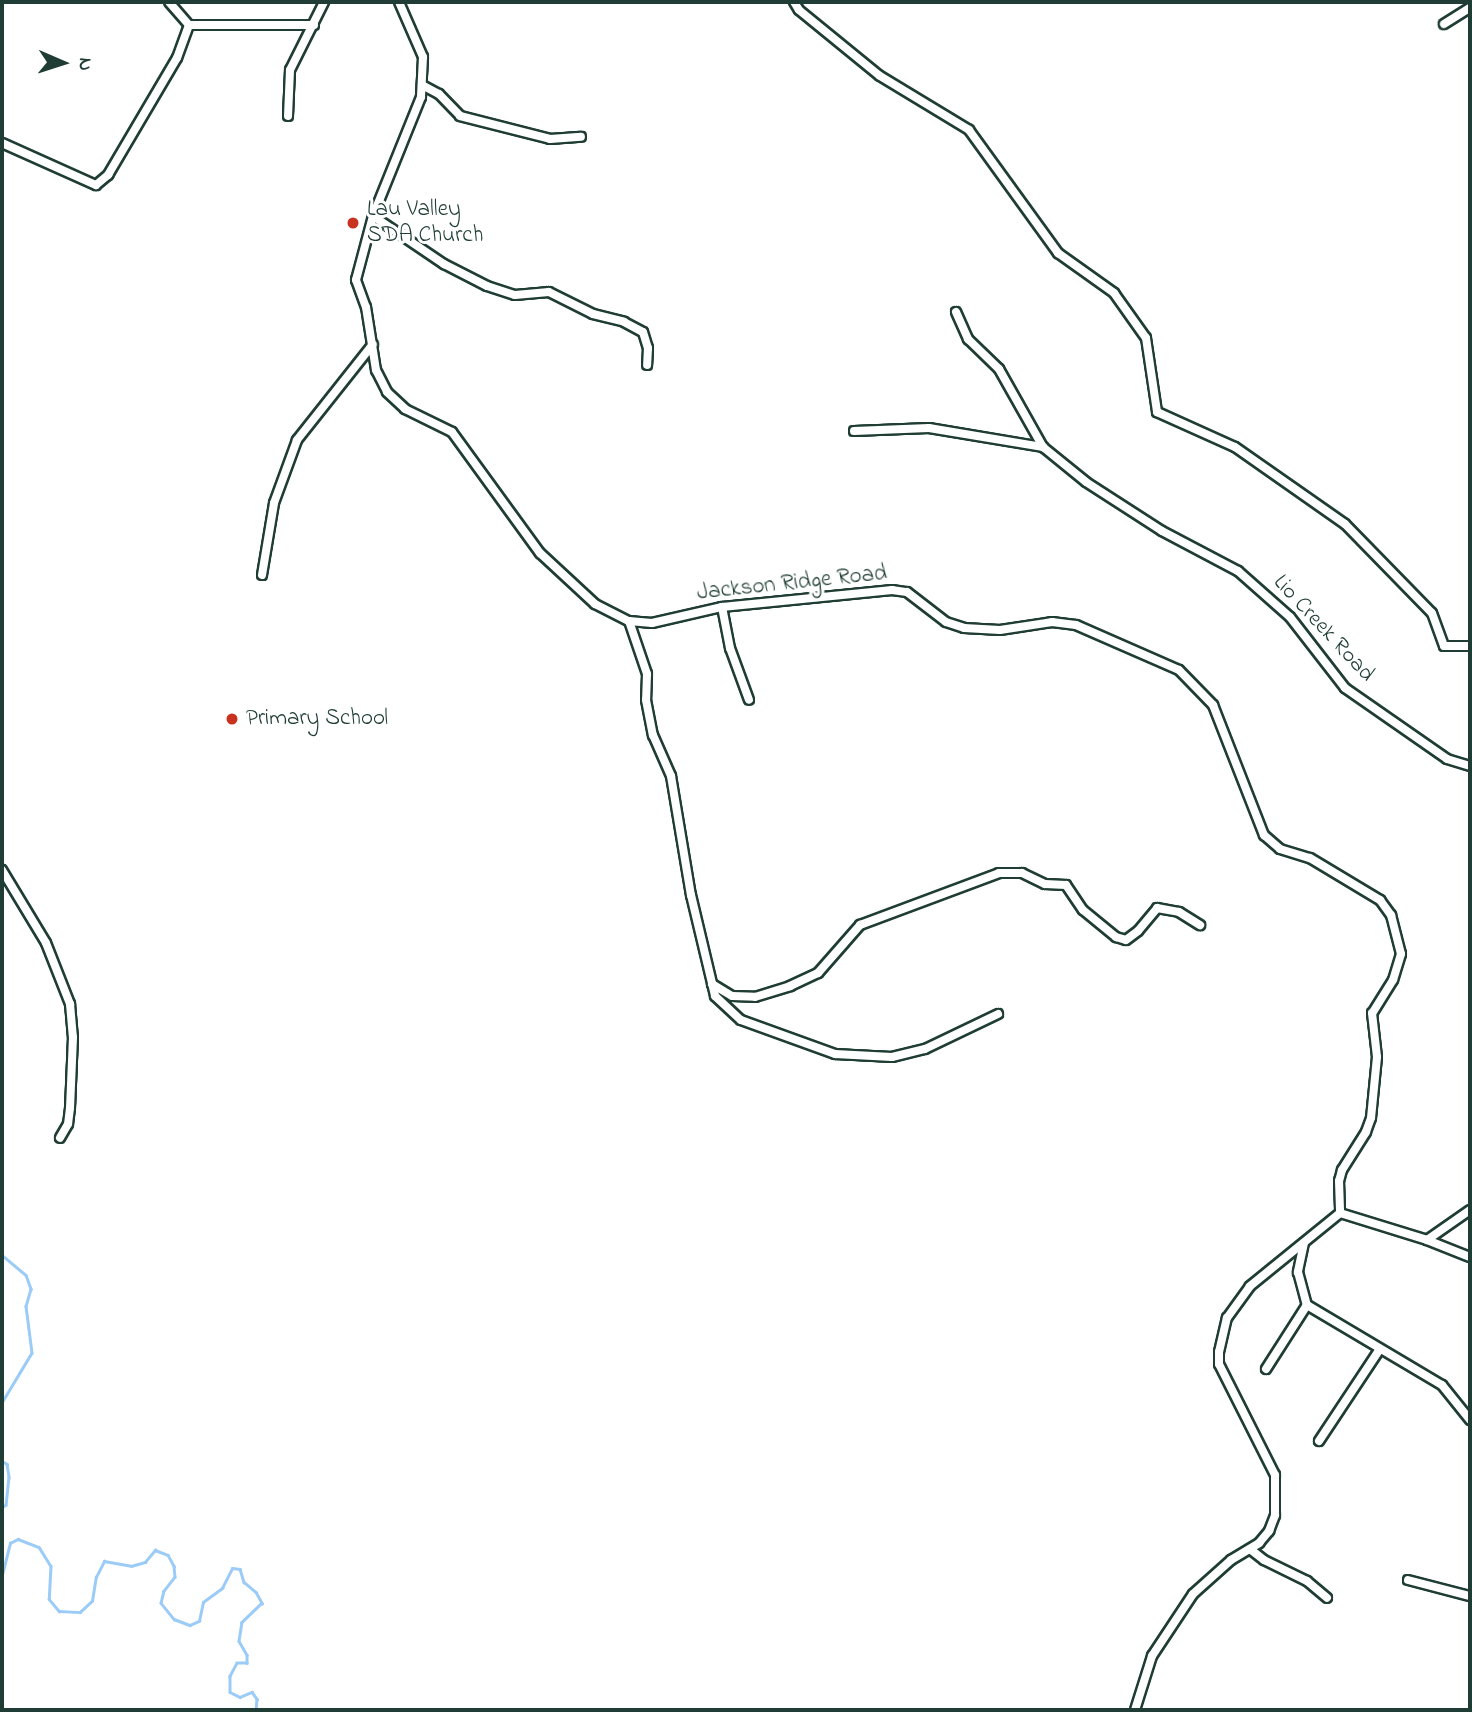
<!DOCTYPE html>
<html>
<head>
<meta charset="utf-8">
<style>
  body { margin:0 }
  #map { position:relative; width:1472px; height:1712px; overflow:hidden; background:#fff; font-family:"Indie Flower",sans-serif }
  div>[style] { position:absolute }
  .stream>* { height:2.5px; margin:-1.25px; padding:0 1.25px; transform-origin:1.25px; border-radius:1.25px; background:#9bcbf7 }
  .roads { filter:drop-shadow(2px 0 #1f3d34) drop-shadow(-2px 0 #1f3d34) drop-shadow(0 2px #1f3d34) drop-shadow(0 -2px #1f3d34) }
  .minor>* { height:8px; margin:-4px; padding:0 4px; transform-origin:4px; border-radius:4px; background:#fff }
  .dots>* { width:19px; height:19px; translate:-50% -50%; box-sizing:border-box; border:4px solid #fff; border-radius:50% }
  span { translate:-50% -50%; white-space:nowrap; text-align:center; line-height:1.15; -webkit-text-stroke:6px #fff; paint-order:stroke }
  .poi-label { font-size:23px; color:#1f3d34 }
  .left { translate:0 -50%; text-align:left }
  .street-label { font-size:23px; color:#1f3d34 }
  .frame { position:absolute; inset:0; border:4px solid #1f3d34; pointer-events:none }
  .north { position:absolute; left:28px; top:28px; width:70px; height:70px; -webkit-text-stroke:5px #fff; paint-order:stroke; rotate:93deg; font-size:19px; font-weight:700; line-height:28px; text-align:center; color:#1f3d34 }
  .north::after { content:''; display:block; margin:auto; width:24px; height:32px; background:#1f3d34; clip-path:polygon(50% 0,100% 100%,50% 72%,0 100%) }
</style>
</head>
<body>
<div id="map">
  <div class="stream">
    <i style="left:2px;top:1255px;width:31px;rotate:40deg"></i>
    <i style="left:26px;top:1275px;width:15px;rotate:70deg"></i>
    <i style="left:31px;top:1289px;width:18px;rotate:106deg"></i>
    <i style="left:26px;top:1306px;width:47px;rotate:82.7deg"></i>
    <i style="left:32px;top:1353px;width:58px;rotate:121deg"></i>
    <i style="left:2px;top:1461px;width:6px;rotate:31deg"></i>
    <i style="left:7px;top:1464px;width:13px;rotate:81deg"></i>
    <i style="left:9px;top:1477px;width:28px;rotate:96deg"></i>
    <i style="left:6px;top:1505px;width:5px;rotate:143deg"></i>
    <i style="left:2px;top:1575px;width:33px;rotate:-76deg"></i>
    <i style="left:10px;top:1543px;width:9px;rotate:-27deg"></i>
    <i style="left:18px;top:1539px;width:22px;rotate:21deg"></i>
    <i style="left:39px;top:1547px;width:22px;rotate:58deg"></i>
    <i style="left:51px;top:1566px;width:33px;rotate:93deg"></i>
    <i style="left:49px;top:1599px;width:16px;rotate:50deg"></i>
    <i style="left:59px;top:1611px;width:21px;rotate:3deg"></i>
    <i style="left:80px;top:1612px;width:16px;rotate:-43deg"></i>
    <i style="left:92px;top:1601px;width:24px;rotate:-81deg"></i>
    <i style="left:96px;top:1577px;width:18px;rotate:-63deg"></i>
    <i style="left:104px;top:1561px;width:27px;rotate:10deg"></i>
    <i style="left:131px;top:1566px;width:15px;rotate:-16deg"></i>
    <i style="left:145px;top:1562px;width:16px;rotate:-50deg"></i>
    <i style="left:155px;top:1550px;width:14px;rotate:21deg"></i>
    <i style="left:168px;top:1555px;width:13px;rotate:61deg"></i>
    <i style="left:174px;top:1566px;width:11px;rotate:85deg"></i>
    <i style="left:175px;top:1577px;width:18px;rotate:128deg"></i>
    <i style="left:164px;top:1591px;width:12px;rotate:104deg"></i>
    <i style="left:161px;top:1603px;width:21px;rotate:51deg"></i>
    <i style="left:174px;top:1619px;width:17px;rotate:21deg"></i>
    <i style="left:190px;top:1625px;width:10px;rotate:-24deg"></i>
    <i style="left:199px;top:1621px;width:19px;rotate:-78deg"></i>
    <i style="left:203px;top:1602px;width:24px;rotate:-36deg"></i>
    <i style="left:222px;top:1588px;width:22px;rotate:-63deg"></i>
    <i style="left:232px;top:1568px;width:8px;rotate:7deg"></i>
    <i style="left:240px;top:1569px;width:14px;rotate:73deg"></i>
    <i style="left:244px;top:1582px;width:16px;rotate:40deg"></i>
    <i style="left:256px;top:1592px;width:13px;rotate:61deg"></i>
    <i style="left:262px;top:1603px;width:28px;rotate:136deg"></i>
    <i style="left:242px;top:1622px;width:19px;rotate:99deg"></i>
    <i style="left:239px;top:1641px;width:16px;rotate:60deg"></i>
    <i style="left:247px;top:1655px;width:8px;rotate:90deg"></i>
    <i style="left:247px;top:1663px;width:10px;rotate:180deg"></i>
    <i style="left:237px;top:1663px;width:15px;rotate:118deg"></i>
    <i style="left:230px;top:1676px;width:16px;rotate:90deg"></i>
    <i style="left:230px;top:1692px;width:11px;rotate:27deg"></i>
    <i style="left:240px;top:1697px;width:13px;rotate:-23deg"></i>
    <i style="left:252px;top:1692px;width:9px;rotate:54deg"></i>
    <i style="left:257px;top:1699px;width:11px;rotate:95deg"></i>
  </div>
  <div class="roads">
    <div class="minor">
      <i style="left:399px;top:2px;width:60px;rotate:66.4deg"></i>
      <i style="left:423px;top:57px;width:40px;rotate:92.9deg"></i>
      <i style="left:421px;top:97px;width:128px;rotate:112deg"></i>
      <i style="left:373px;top:216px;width:66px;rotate:104.9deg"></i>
      <i style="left:356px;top:280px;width:29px;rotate:70deg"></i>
      <i style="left:366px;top:307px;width:64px;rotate:81deg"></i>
      <i style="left:376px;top:370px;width:25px;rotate:63deg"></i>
      <i style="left:387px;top:392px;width:25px;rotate:43deg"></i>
      <i style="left:405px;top:409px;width:52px;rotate:26.1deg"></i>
      <i style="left:452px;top:432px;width:150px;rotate:54deg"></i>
      <i style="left:540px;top:553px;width:75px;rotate:42.8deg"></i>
      <i style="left:595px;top:604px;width:38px;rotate:27deg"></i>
      <i style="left:629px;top:621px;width:23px;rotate:5deg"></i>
      <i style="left:652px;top:623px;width:72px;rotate:-12.9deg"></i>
      <i style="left:722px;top:607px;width:171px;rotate:-5.7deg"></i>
      <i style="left:892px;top:590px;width:15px;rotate:8deg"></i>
      <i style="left:907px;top:592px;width:49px;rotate:37.6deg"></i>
      <i style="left:946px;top:622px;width:19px;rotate:18deg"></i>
      <i style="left:964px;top:628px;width:36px;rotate:3deg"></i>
      <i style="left:1000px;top:630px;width:53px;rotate:-8.7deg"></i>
      <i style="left:1052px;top:622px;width:24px;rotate:7deg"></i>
      <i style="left:1076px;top:625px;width:112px;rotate:23.6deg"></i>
      <i style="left:1179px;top:670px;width:49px;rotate:45.8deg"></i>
      <i style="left:1213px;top:705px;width:140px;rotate:68.6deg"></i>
      <i style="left:1264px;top:835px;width:21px;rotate:41deg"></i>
      <i style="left:1280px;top:849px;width:31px;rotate:17deg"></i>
      <i style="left:1310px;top:858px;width:82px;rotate:31deg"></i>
      <i style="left:1380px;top:900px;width:19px;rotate:54deg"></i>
      <i style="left:1391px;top:915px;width:40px;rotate:75.6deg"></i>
      <i style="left:1401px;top:954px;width:27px;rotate:107deg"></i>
      <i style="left:1393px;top:980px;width:39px;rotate:122deg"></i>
      <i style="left:1372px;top:1013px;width:44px;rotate:83.5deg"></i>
      <i style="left:1377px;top:1057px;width:61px;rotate:95.6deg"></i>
      <i style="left:1371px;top:1118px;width:15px;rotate:110deg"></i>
      <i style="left:1366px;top:1132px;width:45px;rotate:122.3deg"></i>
      <i style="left:1342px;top:1170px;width:11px;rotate:105deg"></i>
      <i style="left:1339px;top:1181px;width:32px;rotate:88deg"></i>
      <i style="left:794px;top:2px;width:9px;rotate:58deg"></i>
      <i style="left:799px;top:10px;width:104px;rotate:39.2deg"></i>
      <i style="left:880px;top:76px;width:104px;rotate:31.2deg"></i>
      <i style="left:969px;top:130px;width:152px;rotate:54.1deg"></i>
      <i style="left:1058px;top:253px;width:69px;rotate:35.5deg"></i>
      <i style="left:1114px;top:293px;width:55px;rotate:54.6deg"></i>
      <i style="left:1146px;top:338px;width:75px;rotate:81.5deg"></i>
      <i style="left:1157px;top:412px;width:85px;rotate:24.2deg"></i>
      <i style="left:1235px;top:447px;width:134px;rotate:35deg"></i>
      <i style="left:1345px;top:524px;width:124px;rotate:45.7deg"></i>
      <i style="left:1432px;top:613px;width:35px;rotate:70deg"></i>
      <i style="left:1444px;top:646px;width:26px"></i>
      <i style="left:1444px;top:24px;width:31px;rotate:-32deg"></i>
      <i style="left:189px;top:25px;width:125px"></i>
      <i style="left:422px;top:85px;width:19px;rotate:28deg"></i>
      <i style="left:439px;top:94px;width:30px;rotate:46deg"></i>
      <i style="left:460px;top:116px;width:93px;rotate:14.3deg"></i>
      <i style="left:550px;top:139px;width:31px;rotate:-4deg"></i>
      <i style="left:288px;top:116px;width:46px;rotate:-87.5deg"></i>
      <i style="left:290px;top:70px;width:76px;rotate:-63.4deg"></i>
      <i style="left:2px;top:143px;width:103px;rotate:24.1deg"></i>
      <i style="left:96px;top:185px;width:16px;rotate:-40deg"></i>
      <i style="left:108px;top:175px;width:136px;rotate:-59.5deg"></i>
      <i style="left:177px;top:58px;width:35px;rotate:-70deg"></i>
      <i style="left:189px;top:25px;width:30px;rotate:-131deg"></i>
      <i style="left:373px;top:216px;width:86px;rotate:34.1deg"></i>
      <i style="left:444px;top:264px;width:48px;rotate:27.1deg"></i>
      <i style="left:487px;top:286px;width:29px;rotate:18deg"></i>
      <i style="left:515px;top:295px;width:34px;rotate:-5deg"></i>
      <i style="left:549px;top:292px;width:49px;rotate:26.6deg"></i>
      <i style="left:593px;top:314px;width:32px;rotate:14deg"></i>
      <i style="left:624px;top:322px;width:21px;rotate:28deg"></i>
      <i style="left:643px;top:332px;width:17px;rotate:73deg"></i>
      <i style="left:648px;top:348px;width:17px;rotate:93deg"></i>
      <i style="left:956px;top:312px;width:30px;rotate:66deg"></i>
      <i style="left:968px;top:339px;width:43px;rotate:44.1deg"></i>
      <i style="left:999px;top:369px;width:90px;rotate:60.6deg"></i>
      <i style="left:1043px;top:447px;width:55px;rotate:39.1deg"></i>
      <i style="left:1086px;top:482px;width:90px;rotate:32.8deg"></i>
      <i style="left:1162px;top:531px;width:86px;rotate:27.8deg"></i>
      <i style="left:1238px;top:571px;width:69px;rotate:41.5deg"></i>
      <i style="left:1290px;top:617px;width:90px;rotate:52.2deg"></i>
      <i style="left:1345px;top:688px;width:124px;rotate:34.8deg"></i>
      <i style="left:1447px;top:759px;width:24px;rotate:17deg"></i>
      <i style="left:854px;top:431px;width:75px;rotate:-2.3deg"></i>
      <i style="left:929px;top:428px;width:116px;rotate:9.5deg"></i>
      <i style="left:262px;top:575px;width:73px;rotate:-80.5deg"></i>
      <i style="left:274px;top:503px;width:67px;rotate:-69.9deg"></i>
      <i style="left:297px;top:440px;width:122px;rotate:-51.6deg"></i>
      <i style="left:722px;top:607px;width:42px;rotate:79deg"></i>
      <i style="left:730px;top:648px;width:55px;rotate:69.9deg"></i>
      <i style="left:629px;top:621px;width:56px;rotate:71.2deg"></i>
      <i style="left:647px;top:674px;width:26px;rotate:92deg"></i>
      <i style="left:646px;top:700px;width:36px;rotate:79deg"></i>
      <i style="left:653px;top:735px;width:45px;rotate:66.3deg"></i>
      <i style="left:671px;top:776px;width:121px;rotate:80.5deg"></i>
      <i style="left:691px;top:895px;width:104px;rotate:76.6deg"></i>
      <i style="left:715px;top:996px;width:35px;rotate:43deg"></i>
      <i style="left:741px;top:1020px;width:100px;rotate:19.9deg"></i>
      <i style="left:835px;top:1054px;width:57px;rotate:3deg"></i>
      <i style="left:892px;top:1057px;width:34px;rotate:-14deg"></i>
      <i style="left:925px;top:1049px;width:81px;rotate:-25.6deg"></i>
      <i style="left:2px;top:870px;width:85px;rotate:58.9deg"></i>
      <i style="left:46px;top:943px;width:66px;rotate:68.5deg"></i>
      <i style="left:70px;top:1004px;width:33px;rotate:85deg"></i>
      <i style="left:73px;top:1037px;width:71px;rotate:92.4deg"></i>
      <i style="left:70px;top:1108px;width:16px;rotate:97deg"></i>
      <i style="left:68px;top:1124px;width:16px;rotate:120deg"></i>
      <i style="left:712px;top:984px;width:23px;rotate:31deg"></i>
      <i style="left:732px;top:996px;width:23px;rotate:2deg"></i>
      <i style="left:755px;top:997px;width:37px;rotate:-17deg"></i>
      <i style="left:790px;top:986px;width:31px;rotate:-25deg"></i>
      <i style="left:818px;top:973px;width:64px;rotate:-48.8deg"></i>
      <i style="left:860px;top:925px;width:148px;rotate:-20.5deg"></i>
      <i style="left:999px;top:873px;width:23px"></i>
      <i style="left:1022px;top:873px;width:25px;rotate:26deg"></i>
      <i style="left:1045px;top:884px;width:21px;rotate:3deg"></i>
      <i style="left:1066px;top:885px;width:30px;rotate:56deg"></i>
      <i style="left:1083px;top:910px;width:43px;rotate:39.3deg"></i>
      <i style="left:1116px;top:937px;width:10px;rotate:17deg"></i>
      <i style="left:1126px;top:940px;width:15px;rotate:-37deg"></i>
      <i style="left:1138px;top:931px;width:30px;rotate:-50deg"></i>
      <i style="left:1157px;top:908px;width:22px;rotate:10deg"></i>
      <i style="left:1179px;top:912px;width:25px;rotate:32deg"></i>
      <i style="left:1340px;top:1213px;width:91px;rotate:17.2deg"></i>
      <i style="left:1427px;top:1240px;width:46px;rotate:21.6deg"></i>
      <i style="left:1427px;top:1240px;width:52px;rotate:-34.9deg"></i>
      <i style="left:1304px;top:1243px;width:30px;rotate:102deg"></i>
      <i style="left:1298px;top:1272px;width:34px;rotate:75deg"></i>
      <i style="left:1307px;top:1305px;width:157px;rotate:30.7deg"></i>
      <i style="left:1442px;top:1385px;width:45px;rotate:51.3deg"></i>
      <i style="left:1266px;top:1369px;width:76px;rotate:-57.4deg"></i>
      <i style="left:1319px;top:1441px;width:110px;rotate:-56.5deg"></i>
      <i style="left:1250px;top:1549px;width:18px;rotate:38deg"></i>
      <i style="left:1264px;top:1560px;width:48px;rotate:26deg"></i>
      <i style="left:1307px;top:1581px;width:26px;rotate:40deg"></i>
      <i style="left:1408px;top:1580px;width:64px;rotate:14.5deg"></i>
      <i style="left:1135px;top:1710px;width:57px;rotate:-72.5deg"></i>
      <i style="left:1152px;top:1656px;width:74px;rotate:-56.5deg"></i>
      <i style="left:1193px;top:1594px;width:51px;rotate:-41.8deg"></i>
      <i style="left:1231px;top:1560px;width:33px;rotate:-31deg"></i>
      <i style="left:1259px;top:1543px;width:16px;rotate:-50deg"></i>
      <i style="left:1269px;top:1531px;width:17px;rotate:-69deg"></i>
      <i style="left:1275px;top:1515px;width:40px;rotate:-90deg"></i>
      <i style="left:1275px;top:1475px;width:124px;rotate:-116.8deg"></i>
      <i style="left:1219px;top:1364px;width:12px;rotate:-90deg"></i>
      <i style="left:1219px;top:1352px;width:35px;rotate:-77deg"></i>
      <i style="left:1227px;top:1318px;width:39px;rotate:-54deg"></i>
      <i style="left:1250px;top:1286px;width:116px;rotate:-39deg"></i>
    </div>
  </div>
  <div class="dots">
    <i style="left:353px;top:223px;background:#c8321e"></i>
    <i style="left:232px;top:719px;background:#c8321e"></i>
  </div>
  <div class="poi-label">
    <span class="left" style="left:367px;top:223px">Lau Valley<br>SDA Church</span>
    <span class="left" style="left:246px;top:719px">Primary School</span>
  </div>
  <div class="street-label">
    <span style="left:792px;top:584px;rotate:-6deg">Jackson Ridge Road</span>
    <span style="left:1323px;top:629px;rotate:47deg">Lio Creek Road</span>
  </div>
  <div class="frame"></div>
  <div class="north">N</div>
</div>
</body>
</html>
